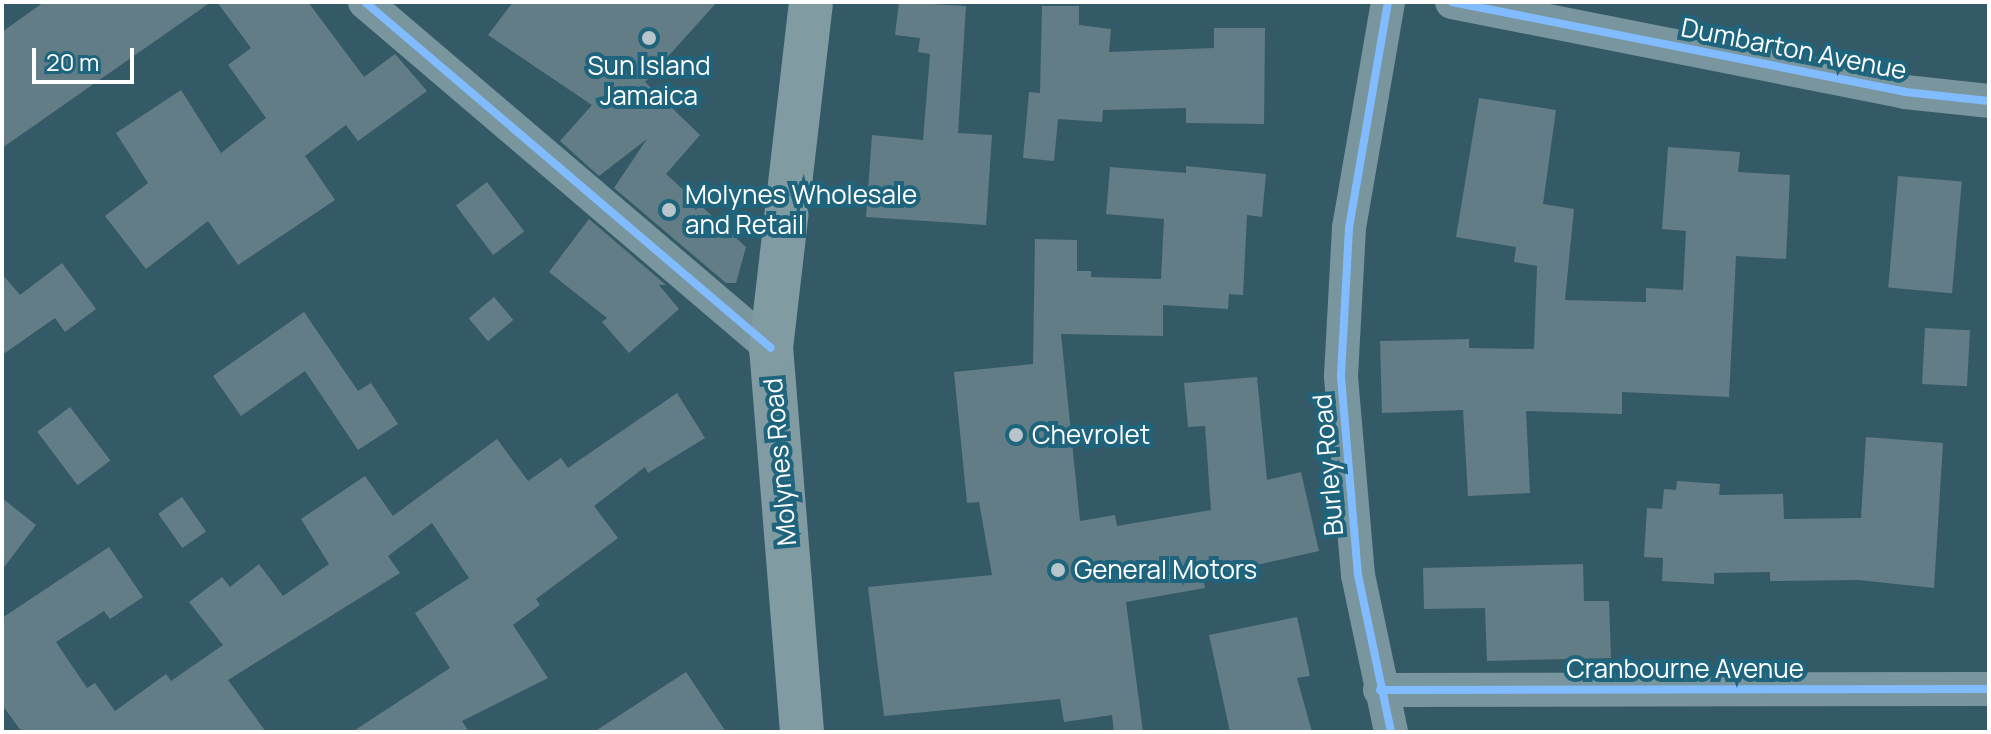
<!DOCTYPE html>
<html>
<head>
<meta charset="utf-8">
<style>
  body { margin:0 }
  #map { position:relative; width:1991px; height:734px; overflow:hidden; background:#355a67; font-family:Manrope,sans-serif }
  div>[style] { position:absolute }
  .building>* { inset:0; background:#627d86; transform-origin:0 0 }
  .minor>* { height:34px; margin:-17px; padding:0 17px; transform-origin:17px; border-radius:17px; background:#79969e }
  .secondary>* { height:44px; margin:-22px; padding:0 22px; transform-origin:22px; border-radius:22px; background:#819ba3 }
  .cycleway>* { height:8px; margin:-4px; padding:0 4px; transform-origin:4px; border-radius:4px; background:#80bcff }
  .dots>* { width:22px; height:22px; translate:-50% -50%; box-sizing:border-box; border:4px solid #1f647d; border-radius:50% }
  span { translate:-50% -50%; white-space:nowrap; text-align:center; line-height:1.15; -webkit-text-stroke:8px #1f647d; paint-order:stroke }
  .street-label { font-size:26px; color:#fff }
  .poi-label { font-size:26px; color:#fff }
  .left { translate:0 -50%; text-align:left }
  .frame { position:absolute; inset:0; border:4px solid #fff; pointer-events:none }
  .scale { position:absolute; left:32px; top:48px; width:102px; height:36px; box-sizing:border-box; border:4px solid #fff; border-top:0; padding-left:10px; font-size:24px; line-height:28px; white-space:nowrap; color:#fff; -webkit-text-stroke:6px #1f647d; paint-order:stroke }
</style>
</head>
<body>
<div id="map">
  <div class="building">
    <i style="clip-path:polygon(44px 2px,211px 2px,2px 148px,2px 32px)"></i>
    <i style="clip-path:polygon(217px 2px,308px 2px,364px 77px,395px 54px,427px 91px,358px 141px,346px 125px,305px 156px,335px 200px,238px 265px,208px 221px,146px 269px,105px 216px,148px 183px,116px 133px,181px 90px,221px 153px,266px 118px,228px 65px,251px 48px)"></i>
    <i style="clip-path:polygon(513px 2px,717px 2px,645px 82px,700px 135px,666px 174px,746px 247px,736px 283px,726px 283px,614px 188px,647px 139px,599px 176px,560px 141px,592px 105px,488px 35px)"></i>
    <i style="clip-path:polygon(899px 2px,966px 6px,958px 133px,992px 135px,986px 225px,866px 217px,872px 135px,923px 140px,930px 54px,918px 52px,920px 38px,895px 35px)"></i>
    <i style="clip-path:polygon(1042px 6px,1079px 6px,1079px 25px,1111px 29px,1109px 52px,1214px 48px,1214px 28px,1265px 28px,1264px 124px,1186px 123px,1186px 108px,1103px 110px,1102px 122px,1058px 119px,1054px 161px,1023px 158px,1029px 92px,1040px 93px)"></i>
    <i style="clip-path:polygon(1479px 98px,1556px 110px,1543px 204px,1574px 209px,1565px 300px,1646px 302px,1646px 288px,1683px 290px,1686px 231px,1662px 229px,1668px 147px,1740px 152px,1738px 172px,1790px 175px,1786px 259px,1736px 256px,1729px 397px,1622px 392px,1622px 414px,1526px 411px,1530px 493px,1468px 496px,1463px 410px,1382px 413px,1380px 341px,1469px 339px,1469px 348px,1534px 349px,1537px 266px,1514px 262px,1516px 247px,1456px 237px)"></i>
    <i style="clip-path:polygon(1186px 166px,1266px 174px,1262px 217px,1247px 215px,1243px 295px,1229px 294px,1228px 309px,1163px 305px,1163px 336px,1061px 334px,1080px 521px,1115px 515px,1117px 526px,1211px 510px,1205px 426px,1188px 427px,1184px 383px,1257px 377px,1267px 480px,1301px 472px,1319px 551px,1203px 577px,1205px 588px,1126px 602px,1143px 732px,1114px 732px,1112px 715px,1064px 722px,1060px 699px,884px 716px,868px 587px,992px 575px,979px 502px,967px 503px,954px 372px,1033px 364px,1035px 239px,1077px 240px,1077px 271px,1091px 271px,1091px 277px,1161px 279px,1164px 219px,1106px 214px,1110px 167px,1186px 173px)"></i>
    <i style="left:1898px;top:176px;width:64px;height:112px;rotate:5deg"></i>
    <i style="left:487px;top:182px;width:62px;height:39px;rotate:53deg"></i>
    <i style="clip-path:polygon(589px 219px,666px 285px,659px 285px,679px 309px,629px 353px,602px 322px,607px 318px,549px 272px)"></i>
    <i style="clip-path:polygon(62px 263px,96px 309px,65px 332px,55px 318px,2px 355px,2px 274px,20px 295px)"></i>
    <i style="left:494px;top:297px;width:30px;height:33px;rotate:50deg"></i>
    <i style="clip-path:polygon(304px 312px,358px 391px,371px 383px,398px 424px,358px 450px,305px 371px,241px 416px,213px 376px)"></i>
    <i style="left:1925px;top:328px;width:45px;height:56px;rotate:3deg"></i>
    <i style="clip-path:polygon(677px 393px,705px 438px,648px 473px,645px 467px,594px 506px,618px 538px,536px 599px,540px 605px,513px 625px,548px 678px,462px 721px,469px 732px,352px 732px,450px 668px,415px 613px,469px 578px,432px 523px,388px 556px,400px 573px,228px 680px,266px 732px,22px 732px,2px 705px,2px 618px,109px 547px,143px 597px,110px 619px,104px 611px,56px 642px,87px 688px,95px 683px,115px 711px,166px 674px,171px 681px,223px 645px,189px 602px,222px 577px,230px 587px,259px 564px,283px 596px,329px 564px,301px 519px,365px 476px,393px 516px,497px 439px,528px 481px,561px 458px,568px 468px)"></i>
    <i style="left:70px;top:407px;width:67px;height:41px;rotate:53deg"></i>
    <i style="clip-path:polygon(1866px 437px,1943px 443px,1934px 588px,1858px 580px,1770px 581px,1770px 572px,1714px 573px,1714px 584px,1662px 581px,1663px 558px,1644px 557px,1647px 508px,1662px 509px,1664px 489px,1676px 490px,1677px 481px,1720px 484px,1719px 495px,1783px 494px,1784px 519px,1861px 518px)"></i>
    <i style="left:182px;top:497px;width:42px;height:29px;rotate:55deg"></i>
    <i style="clip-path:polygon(2px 498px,36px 525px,2px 570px)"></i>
    <i style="clip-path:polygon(1583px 564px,1584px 601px,1609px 601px,1611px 658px,1487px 661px,1485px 608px,1424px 609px,1423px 568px)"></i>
    <i style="clip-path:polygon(1297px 617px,1310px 676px,1297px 678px,1312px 732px,1230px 732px,1209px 635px)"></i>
    <i style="clip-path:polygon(686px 672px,726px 732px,594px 732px)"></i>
  </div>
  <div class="minor">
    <i style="left:365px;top:2px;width:533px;rotate:40.44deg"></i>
    <i style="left:1388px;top:2px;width:229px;rotate:99.8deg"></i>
    <i style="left:1349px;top:228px;width:149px;rotate:93.1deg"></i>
    <i style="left:1341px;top:377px;width:199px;rotate:85.1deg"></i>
    <i style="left:1358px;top:575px;width:160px;rotate:78.1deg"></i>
    <i style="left:1452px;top:2px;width:462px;rotate:11.2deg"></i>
    <i style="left:1905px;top:92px;width:84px;rotate:6.1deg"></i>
    <i style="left:1380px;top:690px;width:609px;rotate:-0.09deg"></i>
  </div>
  <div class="secondary">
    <i style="left:802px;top:732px;width:385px;rotate:-94.6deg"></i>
    <i style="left:771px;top:348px;width:348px;rotate:-83.4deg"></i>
  </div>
  <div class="cycleway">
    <i style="left:365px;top:2px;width:533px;rotate:40.44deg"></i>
    <i style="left:1388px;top:2px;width:229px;rotate:99.8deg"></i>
    <i style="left:1349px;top:228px;width:149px;rotate:93.1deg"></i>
    <i style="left:1341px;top:377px;width:199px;rotate:85.1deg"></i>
    <i style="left:1358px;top:575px;width:160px;rotate:78.1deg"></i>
    <i style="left:1452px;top:2px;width:462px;rotate:11.2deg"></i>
    <i style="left:1905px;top:92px;width:84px;rotate:6.1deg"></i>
    <i style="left:1380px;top:690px;width:609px;rotate:-0.09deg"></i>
  </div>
  <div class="dots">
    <i style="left:649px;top:38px;background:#b8c5ca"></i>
    <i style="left:669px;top:210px;background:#b8c5ca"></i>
    <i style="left:1016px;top:435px;background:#b8c5ca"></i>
    <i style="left:1058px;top:570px;background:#b8c5ca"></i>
  </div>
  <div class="street-label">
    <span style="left:1794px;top:49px;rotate:11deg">Dumbarton Avenue</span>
    <span style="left:780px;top:462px;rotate:-95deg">Molynes Road</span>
    <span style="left:1328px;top:465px;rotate:-95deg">Burley Road</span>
    <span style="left:1685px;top:669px">Cranbourne Avenue</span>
  </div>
  <div class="poi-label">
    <span style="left:649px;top:81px">Sun Island<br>Jamaica</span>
    <span class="left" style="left:685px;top:210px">Molynes Wholesale<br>and Retail</span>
    <span class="left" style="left:1032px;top:435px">Chevrolet</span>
    <span class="left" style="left:1074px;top:570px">General Motors</span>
  </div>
  <div class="frame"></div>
  <div class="scale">20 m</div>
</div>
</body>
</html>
